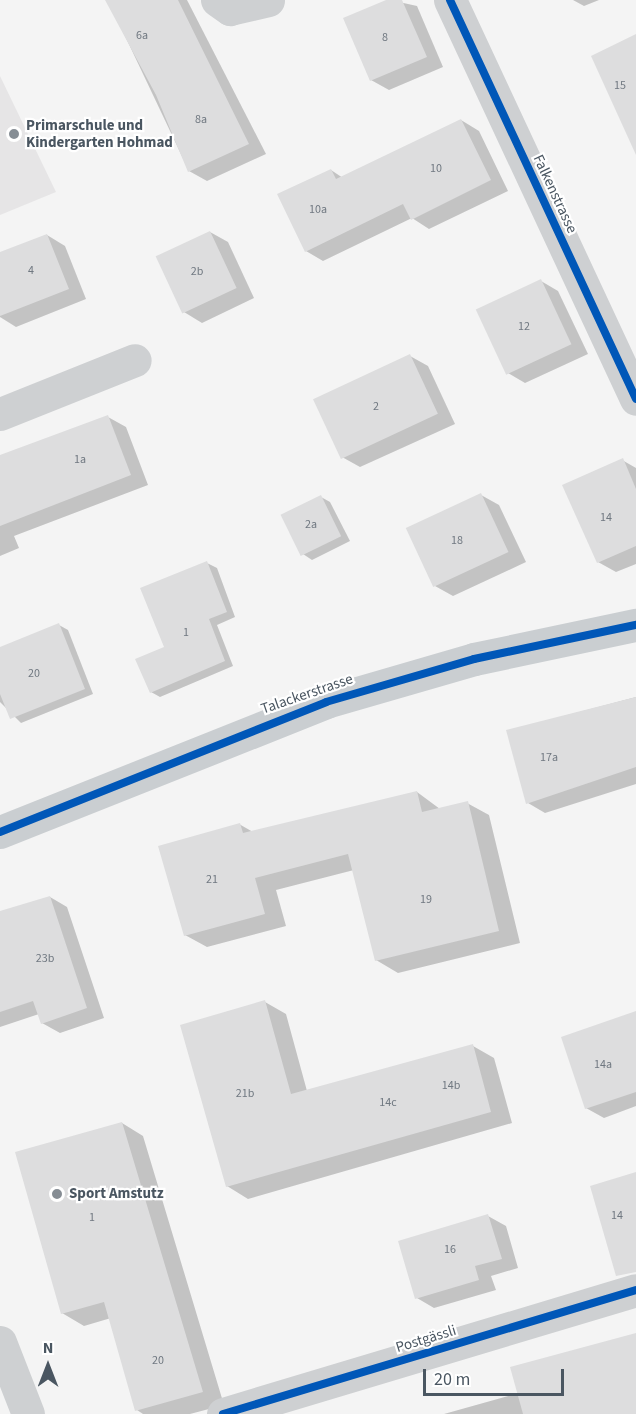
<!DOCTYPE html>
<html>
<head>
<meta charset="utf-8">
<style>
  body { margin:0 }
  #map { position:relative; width:636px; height:1414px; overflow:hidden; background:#f4f4f4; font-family:"Source Sans 3",sans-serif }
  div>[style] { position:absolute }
  .education>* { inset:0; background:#e6e5e6 }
  .shadow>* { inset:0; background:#0003 }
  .building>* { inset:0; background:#ddddde; transform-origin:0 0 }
  .minor>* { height:33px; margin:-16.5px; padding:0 16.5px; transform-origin:16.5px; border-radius:16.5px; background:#ced0d2 }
  .major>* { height:33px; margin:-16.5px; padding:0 16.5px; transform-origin:16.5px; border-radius:16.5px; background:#caced1 }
  .cycleway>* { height:8px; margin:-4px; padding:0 4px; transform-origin:4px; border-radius:4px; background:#0057b8 }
  .dots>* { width:16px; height:16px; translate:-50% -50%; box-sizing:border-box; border:3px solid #fff; border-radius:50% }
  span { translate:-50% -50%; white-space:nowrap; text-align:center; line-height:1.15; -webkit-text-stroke:4.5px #fff; paint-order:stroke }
  .number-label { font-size:12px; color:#707881 }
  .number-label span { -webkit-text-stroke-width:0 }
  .poi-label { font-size:15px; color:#4a5661; font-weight:700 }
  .left { translate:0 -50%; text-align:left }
  .street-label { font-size:15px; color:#4a5661 }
  .north { position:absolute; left:18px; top:1336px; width:60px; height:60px; -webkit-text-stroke:4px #fff; paint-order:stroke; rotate:0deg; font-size:16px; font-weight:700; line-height:24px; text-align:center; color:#4a5661 }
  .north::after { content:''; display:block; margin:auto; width:21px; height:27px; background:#4a5661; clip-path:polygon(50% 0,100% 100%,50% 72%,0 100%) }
  .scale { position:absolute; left:423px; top:1369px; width:141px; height:27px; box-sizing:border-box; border:3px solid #4a5661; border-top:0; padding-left:8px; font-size:18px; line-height:21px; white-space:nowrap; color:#4a5661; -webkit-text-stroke:4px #fff; paint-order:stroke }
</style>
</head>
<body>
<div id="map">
  <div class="education">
    <i style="clip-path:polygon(0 76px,56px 192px,0 215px)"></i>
  </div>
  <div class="shadow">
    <i style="clip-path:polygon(108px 0,187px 0,266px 154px,207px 181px,189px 171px)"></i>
    <i style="clip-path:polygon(390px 0,417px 6px,443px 67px,389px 90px,371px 80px)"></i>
    <i style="clip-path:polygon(573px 0,599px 0,584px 6px)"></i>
    <i style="clip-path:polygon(461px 120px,479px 131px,508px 191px,429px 229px,412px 218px,323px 261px,306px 251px,331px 170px,343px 178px)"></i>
    <i style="clip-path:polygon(210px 232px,228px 242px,254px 298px,202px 323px,184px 312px)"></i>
    <i style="clip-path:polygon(47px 235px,65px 246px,86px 299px,16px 327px,0 317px,0 254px)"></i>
    <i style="clip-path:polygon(541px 281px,558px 291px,588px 354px,525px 383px,508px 373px)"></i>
    <i style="clip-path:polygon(410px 356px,428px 366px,455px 424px,360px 467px,342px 457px)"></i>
    <i style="clip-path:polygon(108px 417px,126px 427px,148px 485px,14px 536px,19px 548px,0 556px,0 463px)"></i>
    <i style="clip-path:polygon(622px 460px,636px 468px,636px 564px,616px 572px,598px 562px)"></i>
    <i style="clip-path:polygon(481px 495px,499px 505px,526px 562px,453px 596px,435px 586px)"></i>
    <i style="clip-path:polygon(321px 497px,330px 502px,350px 541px,312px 560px,303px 554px)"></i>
    <i style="clip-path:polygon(207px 563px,217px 568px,235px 617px,217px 625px,233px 666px,160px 697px,151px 692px,166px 648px)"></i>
    <i style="clip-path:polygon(59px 625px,68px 630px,93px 694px,21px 723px,0 702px,0 648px)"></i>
    <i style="clip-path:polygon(636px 697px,636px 784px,545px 813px,528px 803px,508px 731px)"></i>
    <i style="clip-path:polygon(417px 792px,440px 809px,467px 803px,489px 815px,520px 943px,398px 973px,376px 960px,354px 870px,276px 890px,286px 926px,207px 947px,185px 935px,239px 824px,253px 832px)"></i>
    <i style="clip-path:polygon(50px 897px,67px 907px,104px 1018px,60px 1033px,42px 1023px,39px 1014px,0 1027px,0 927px)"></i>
    <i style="clip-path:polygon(265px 1002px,286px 1014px,307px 1091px,473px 1046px,494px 1058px,512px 1123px,248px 1199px,227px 1186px)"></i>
    <i style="clip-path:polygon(636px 1013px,636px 1106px,604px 1118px,586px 1108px)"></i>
    <i style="clip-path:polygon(122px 1123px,143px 1136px,224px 1405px,190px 1414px,143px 1414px,137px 1410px,111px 1318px,84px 1326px,62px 1313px)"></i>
    <i style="clip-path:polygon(488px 1216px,506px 1226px,518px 1268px,491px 1276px,496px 1290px,434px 1308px,417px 1298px)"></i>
    <i style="clip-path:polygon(636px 1334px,636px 1414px,444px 1414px,519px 1393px)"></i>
  </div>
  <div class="building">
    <i style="clip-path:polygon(105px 0,178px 0,249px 144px,188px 172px,156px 95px)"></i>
    <i style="clip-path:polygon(386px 0,402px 0,427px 57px,370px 81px,343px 18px)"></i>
    <i style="clip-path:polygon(636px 34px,636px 155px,591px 56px)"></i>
    <i style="clip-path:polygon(461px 119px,491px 180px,411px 220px,403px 204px,305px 252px,277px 194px,331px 169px,336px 179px)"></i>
    <i style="left:210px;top:231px;width:63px;height:60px;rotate:65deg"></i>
    <i style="clip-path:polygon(47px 234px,69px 289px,0 316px,0 252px)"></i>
    <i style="left:541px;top:279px;width:72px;height:72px;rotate:65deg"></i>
    <i style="left:410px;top:354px;width:66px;height:107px;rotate:65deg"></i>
    <i style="clip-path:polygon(108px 415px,131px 475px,0 526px,0 455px)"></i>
    <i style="clip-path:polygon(623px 458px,636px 489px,636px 546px,597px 563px,562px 485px)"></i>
    <i style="left:481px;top:493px;width:65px;height:83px;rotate:65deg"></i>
    <i style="left:321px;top:495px;width:46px;height:45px;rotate:64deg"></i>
    <i style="clip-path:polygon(207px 561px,227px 612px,209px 619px,225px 661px,150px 693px,135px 659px,164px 647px,140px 588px)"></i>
    <i style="clip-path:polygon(59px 623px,85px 689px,10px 719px,0 694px,0 647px)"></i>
    <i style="clip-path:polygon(636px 697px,636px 767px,526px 804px,506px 730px)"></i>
    <i style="clip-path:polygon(417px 791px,422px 812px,468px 801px,499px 931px,375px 961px,348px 854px,255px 878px,265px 914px,184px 936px,158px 846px,240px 823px,243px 833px)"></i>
    <i style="clip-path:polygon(50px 896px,87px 1008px,41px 1024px,33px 1001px,0 1012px,0 911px)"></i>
    <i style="clip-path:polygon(265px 1000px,291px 1094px,473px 1044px,491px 1112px,226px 1187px,180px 1025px)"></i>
    <i style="clip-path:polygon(636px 1011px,636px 1092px,585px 1109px,561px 1037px)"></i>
    <i style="clip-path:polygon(122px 1122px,203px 1392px,135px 1411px,104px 1302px,61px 1314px,15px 1152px)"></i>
    <i style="clip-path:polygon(636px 1172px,636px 1272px,616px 1276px,590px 1186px)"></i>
    <i style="clip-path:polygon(488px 1214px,502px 1259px,475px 1266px,479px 1280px,415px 1299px,398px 1241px)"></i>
    <i style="clip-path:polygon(636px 1333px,636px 1414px,523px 1414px,510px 1367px)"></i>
  </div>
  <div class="minor">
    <i style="left:217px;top:0;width:16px;rotate:35deg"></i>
    <i style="left:230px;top:9px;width:39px;rotate:-13deg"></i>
    <i style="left:450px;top:0;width:440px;rotate:65deg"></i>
    <i style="left:0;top:414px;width:145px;rotate:-21.8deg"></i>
    <i style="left:0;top:1342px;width:77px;rotate:68.7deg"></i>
    <i style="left:223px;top:1414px;width:431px;rotate:-16.7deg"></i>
  </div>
  <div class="major">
    <i style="left:0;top:832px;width:351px;rotate:-21.7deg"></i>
    <i style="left:326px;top:702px;width:154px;rotate:-16.2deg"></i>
    <i style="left:474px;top:659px;width:166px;rotate:-11.9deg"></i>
  </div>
  <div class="cycleway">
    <i style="left:450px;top:0;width:440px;rotate:65deg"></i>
    <i style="left:0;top:832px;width:351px;rotate:-21.7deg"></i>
    <i style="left:326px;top:702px;width:154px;rotate:-16.2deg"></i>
    <i style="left:474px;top:659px;width:166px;rotate:-11.9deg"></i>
    <i style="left:223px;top:1414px;width:431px;rotate:-16.7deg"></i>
  </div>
  <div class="dots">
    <i style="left:14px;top:134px;background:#868d94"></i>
    <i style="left:57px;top:1194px;background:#868d94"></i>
  </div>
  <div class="number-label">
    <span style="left:142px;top:36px">6a</span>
    <span style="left:385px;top:38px">8</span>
    <span style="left:620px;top:86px">15</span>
    <span style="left:201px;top:120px">8a</span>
    <span style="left:436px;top:169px">10</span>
    <span style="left:318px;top:210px">10a</span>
    <span style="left:31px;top:271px">4</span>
    <span style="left:197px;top:272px">2b</span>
    <span style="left:524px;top:327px">12</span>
    <span style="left:376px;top:407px">2</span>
    <span style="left:80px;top:460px">1a</span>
    <span style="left:606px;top:518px">14</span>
    <span style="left:311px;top:525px">2a</span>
    <span style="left:457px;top:541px">18</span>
    <span style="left:186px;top:633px">1</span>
    <span style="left:34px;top:674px">20</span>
    <span style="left:549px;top:758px">17a</span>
    <span style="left:212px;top:880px">21</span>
    <span style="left:426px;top:900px">19</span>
    <span style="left:45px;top:959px">23b</span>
    <span style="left:603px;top:1065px">14a</span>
    <span style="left:451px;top:1086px">14b</span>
    <span style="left:245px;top:1094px">21b</span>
    <span style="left:388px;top:1103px">14c</span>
    <span style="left:617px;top:1216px">14</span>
    <span style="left:92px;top:1218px">1</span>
    <span style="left:450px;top:1250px">16</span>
    <span style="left:158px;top:1361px">20</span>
  </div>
  <div class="poi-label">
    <span class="left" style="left:26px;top:134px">Primarschule und<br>Kindergarten Hohmad</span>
    <span class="left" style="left:69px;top:1194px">Sport Amstutz</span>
  </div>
  <div class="street-label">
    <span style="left:555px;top:194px;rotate:65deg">Falkenstrasse</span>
    <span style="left:307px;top:694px;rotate:-19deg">Talackerstrasse</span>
    <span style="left:426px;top:1339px;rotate:-17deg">Postgässli</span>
  </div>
  <div class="north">N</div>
  <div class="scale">20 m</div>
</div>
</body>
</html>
